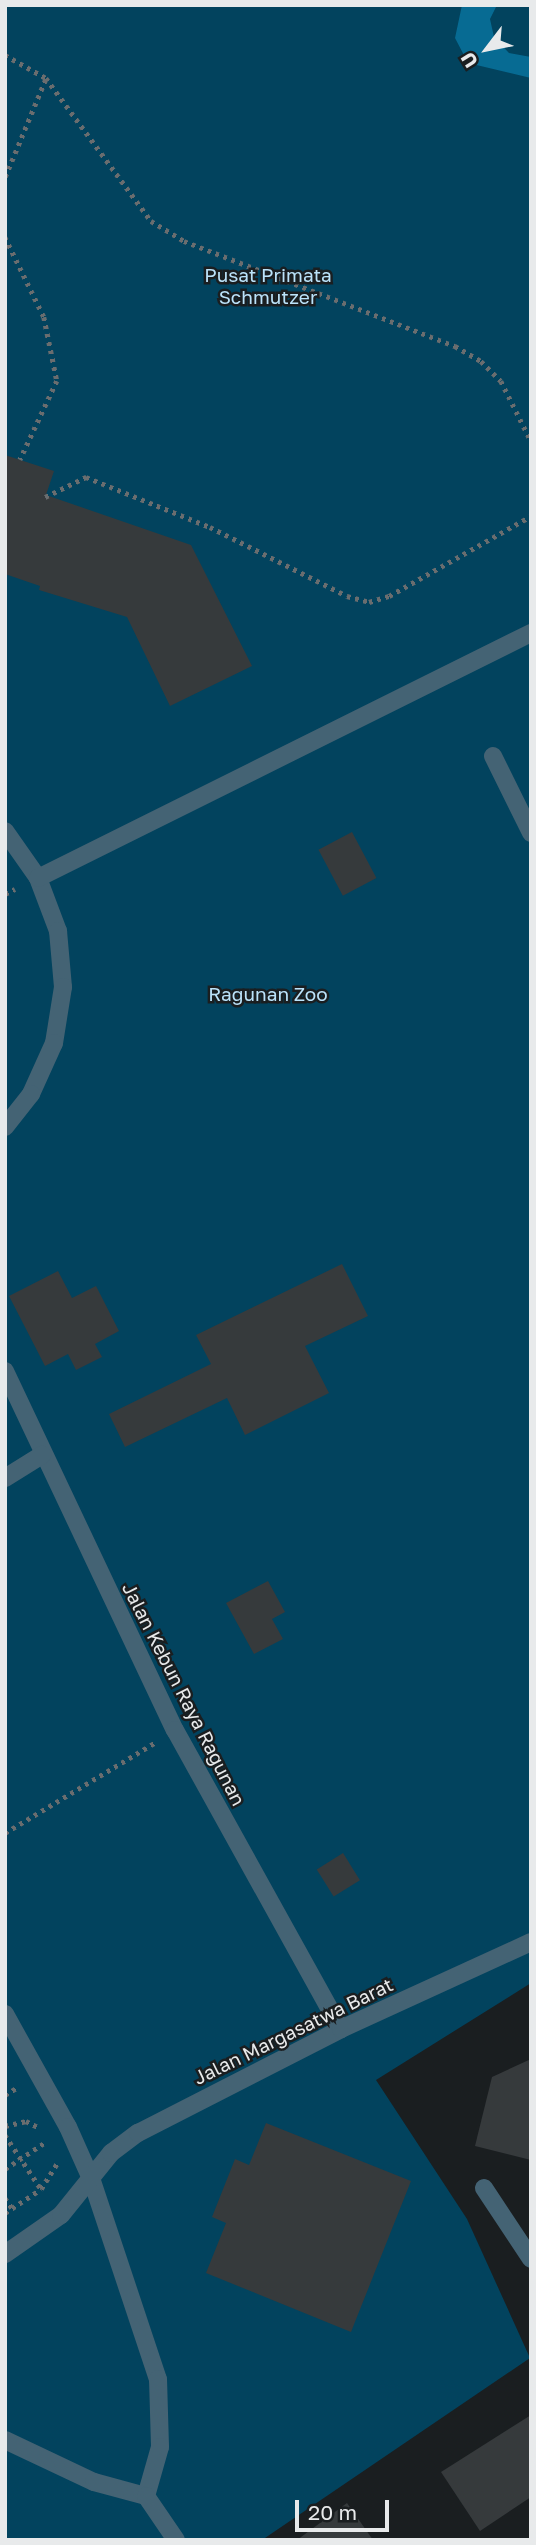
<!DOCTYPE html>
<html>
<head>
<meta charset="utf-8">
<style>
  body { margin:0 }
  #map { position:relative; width:536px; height:2545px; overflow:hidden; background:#1a1e20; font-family:"Golos Text",sans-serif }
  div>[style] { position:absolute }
  .green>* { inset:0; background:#02435e }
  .water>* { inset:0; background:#076b93 }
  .building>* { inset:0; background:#363a3c; transform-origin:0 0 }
  .path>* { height:4.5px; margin-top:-2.25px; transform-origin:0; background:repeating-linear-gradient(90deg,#6a6d6f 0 3.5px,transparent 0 8.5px) }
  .minor>* { height:18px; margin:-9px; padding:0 9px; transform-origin:9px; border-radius:9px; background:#446374 }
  span { translate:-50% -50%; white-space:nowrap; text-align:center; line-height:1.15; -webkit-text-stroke:5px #1a1e20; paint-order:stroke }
  .park-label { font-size:19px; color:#bbe3fa }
  .street-label { font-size:19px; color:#e8eaeb }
  .frame { position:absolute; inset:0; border:7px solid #e8eaeb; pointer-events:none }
  .north { position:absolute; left:452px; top:14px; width:70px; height:70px; -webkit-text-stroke:5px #1a1e20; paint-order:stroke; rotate:238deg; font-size:19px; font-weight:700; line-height:28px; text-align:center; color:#e8eaeb }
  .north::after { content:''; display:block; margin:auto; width:24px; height:32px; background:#e8eaeb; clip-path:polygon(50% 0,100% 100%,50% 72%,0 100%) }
  .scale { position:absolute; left:295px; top:2500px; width:94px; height:32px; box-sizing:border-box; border:4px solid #e8eaeb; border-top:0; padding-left:9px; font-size:21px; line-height:24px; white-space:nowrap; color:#e8eaeb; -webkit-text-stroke:5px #1a1e20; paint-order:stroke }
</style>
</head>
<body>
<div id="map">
  <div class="green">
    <i style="clip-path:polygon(5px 5px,531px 5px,531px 1983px,376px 2080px,467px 2219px,530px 2358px,262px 2540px,5px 2540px)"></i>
  </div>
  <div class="water">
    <i style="clip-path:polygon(462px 5px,497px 5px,490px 19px,494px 37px,509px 53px,531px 57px,531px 78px,468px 63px,455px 38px)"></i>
  </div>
  <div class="building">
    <i style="clip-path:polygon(5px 455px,54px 471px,46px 495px,191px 545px,252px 666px,170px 706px,127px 617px,39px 590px,40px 586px,5px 574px)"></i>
    <i style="left:352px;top:832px;width:52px;height:38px;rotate:62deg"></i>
    <i style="clip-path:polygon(342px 1264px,368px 1316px,305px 1346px,329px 1393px,245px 1435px,227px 1398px,125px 1447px,109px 1414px,211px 1364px,196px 1335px)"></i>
    <i style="clip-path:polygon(58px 1271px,72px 1298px,96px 1286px,119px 1331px,95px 1344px,102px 1357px,76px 1370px,68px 1354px,45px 1366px,9px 1296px)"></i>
    <i style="clip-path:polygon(268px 1581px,285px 1612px,272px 1619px,283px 1639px,254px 1654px,226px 1603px)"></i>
    <i style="left:343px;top:1853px;width:32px;height:31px;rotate:58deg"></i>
    <i style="clip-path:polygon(531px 2059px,531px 2160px,475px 2146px,492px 2077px)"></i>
    <i style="clip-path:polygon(266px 2123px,411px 2181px,351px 2332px,206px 2273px,226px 2223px,212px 2217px,235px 2159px,249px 2165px)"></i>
    <i style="clip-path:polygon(531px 2415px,531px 2497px,480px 2531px,441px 2472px)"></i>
    <i style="clip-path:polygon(347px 2503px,373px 2540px,297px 2540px)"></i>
  </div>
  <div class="path">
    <i style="left:5px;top:55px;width:47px;rotate:29.3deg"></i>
    <i style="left:46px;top:78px;width:177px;rotate:53.7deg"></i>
    <i style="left:151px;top:221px;width:39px;rotate:31deg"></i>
    <i style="left:184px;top:241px;width:291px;rotate:21.2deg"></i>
    <i style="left:455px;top:346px;width:30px;rotate:30deg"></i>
    <i style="left:481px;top:361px;width:28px;rotate:45deg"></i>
    <i style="left:501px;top:381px;width:67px;rotate:63.4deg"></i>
    <i style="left:5px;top:177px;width:107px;rotate:-67.5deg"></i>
    <i style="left:5px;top:237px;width:89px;rotate:64deg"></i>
    <i style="left:44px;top:317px;width:65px;rotate:78.5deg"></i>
    <i style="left:57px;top:381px;width:87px;rotate:115.1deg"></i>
    <i style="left:45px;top:497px;width:46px;rotate:-26deg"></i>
    <i style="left:86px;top:477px;width:134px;rotate:22deg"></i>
    <i style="left:210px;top:527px;width:153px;rotate:26.7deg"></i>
    <i style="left:347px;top:596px;width:23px;rotate:15deg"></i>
    <i style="left:369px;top:602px;width:21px;rotate:-17deg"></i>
    <i style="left:389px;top:596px;width:163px;rotate:-29.4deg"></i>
    <i style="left:5px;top:894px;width:11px;rotate:-27deg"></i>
    <i style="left:5px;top:1833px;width:174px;rotate:-31.1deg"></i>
    <i style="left:5px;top:2095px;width:15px;rotate:-32deg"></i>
    <i style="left:5px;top:2126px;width:22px;rotate:-13deg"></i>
    <i style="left:26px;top:2121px;width:16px;rotate:27deg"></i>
    <i style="left:5px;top:2135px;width:65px;rotate:56.3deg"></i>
    <i style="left:5px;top:2169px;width:50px;rotate:-33.7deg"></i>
    <i style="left:5px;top:2198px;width:12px;rotate:55deg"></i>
    <i style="left:5px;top:2213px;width:43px;rotate:-33.7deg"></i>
    <i style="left:41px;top:2189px;width:31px;rotate:-58deg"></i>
  </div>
  <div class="minor">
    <i style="left:493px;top:756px;width:86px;rotate:63.7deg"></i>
    <i style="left:5px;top:831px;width:57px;rotate:54.9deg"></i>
    <i style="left:38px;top:878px;width:57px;rotate:69.3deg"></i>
    <i style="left:58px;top:931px;width:56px;rotate:84.9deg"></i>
    <i style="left:63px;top:987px;width:57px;rotate:99.1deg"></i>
    <i style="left:54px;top:1043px;width:56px;rotate:114.3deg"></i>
    <i style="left:31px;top:1094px;width:42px;rotate:128.2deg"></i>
    <i style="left:38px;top:878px;width:551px;rotate:-26.43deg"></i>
    <i style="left:5px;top:1371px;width:397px;rotate:64.7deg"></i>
    <i style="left:175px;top:1730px;width:342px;rotate:61deg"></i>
    <i style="left:5px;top:1478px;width:44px;rotate:-31.9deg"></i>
    <i style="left:5px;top:2014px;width:129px;rotate:60.9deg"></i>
    <i style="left:68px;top:2127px;width:59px;rotate:66deg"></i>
    <i style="left:92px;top:2181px;width:209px;rotate:71.6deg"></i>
    <i style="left:158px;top:2379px;width:68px;rotate:88.3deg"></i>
    <i style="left:160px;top:2447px;width:51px;rotate:105.9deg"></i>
    <i style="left:484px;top:2188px;width:85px;rotate:56.5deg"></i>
    <i style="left:5px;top:2254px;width:68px;rotate:-34.9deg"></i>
    <i style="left:61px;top:2215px;width:80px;rotate:-51.1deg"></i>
    <i style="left:111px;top:2153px;width:34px;rotate:-37deg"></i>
    <i style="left:138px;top:2133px;width:228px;rotate:-27.1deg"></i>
    <i style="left:341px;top:2029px;width:209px;rotate:-24.6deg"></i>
    <i style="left:5px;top:2440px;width:98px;rotate:25.3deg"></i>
    <i style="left:94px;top:2482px;width:54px;rotate:15.1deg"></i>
    <i style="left:146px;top:2496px;width:53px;rotate:55.7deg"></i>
  </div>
  <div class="park-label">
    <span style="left:268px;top:286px">Pusat Primata<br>Schmutzer</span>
    <span style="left:268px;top:994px">Ragunan Zoo</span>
  </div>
  <div class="street-label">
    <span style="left:184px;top:1694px;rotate:63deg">Jalan Kebun Raya Ragunan</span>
    <span style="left:293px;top:2031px;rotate:-26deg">Jalan Margasatwa Barat</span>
  </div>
  <div class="frame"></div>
  <div class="north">U</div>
  <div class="scale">20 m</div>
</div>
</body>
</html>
